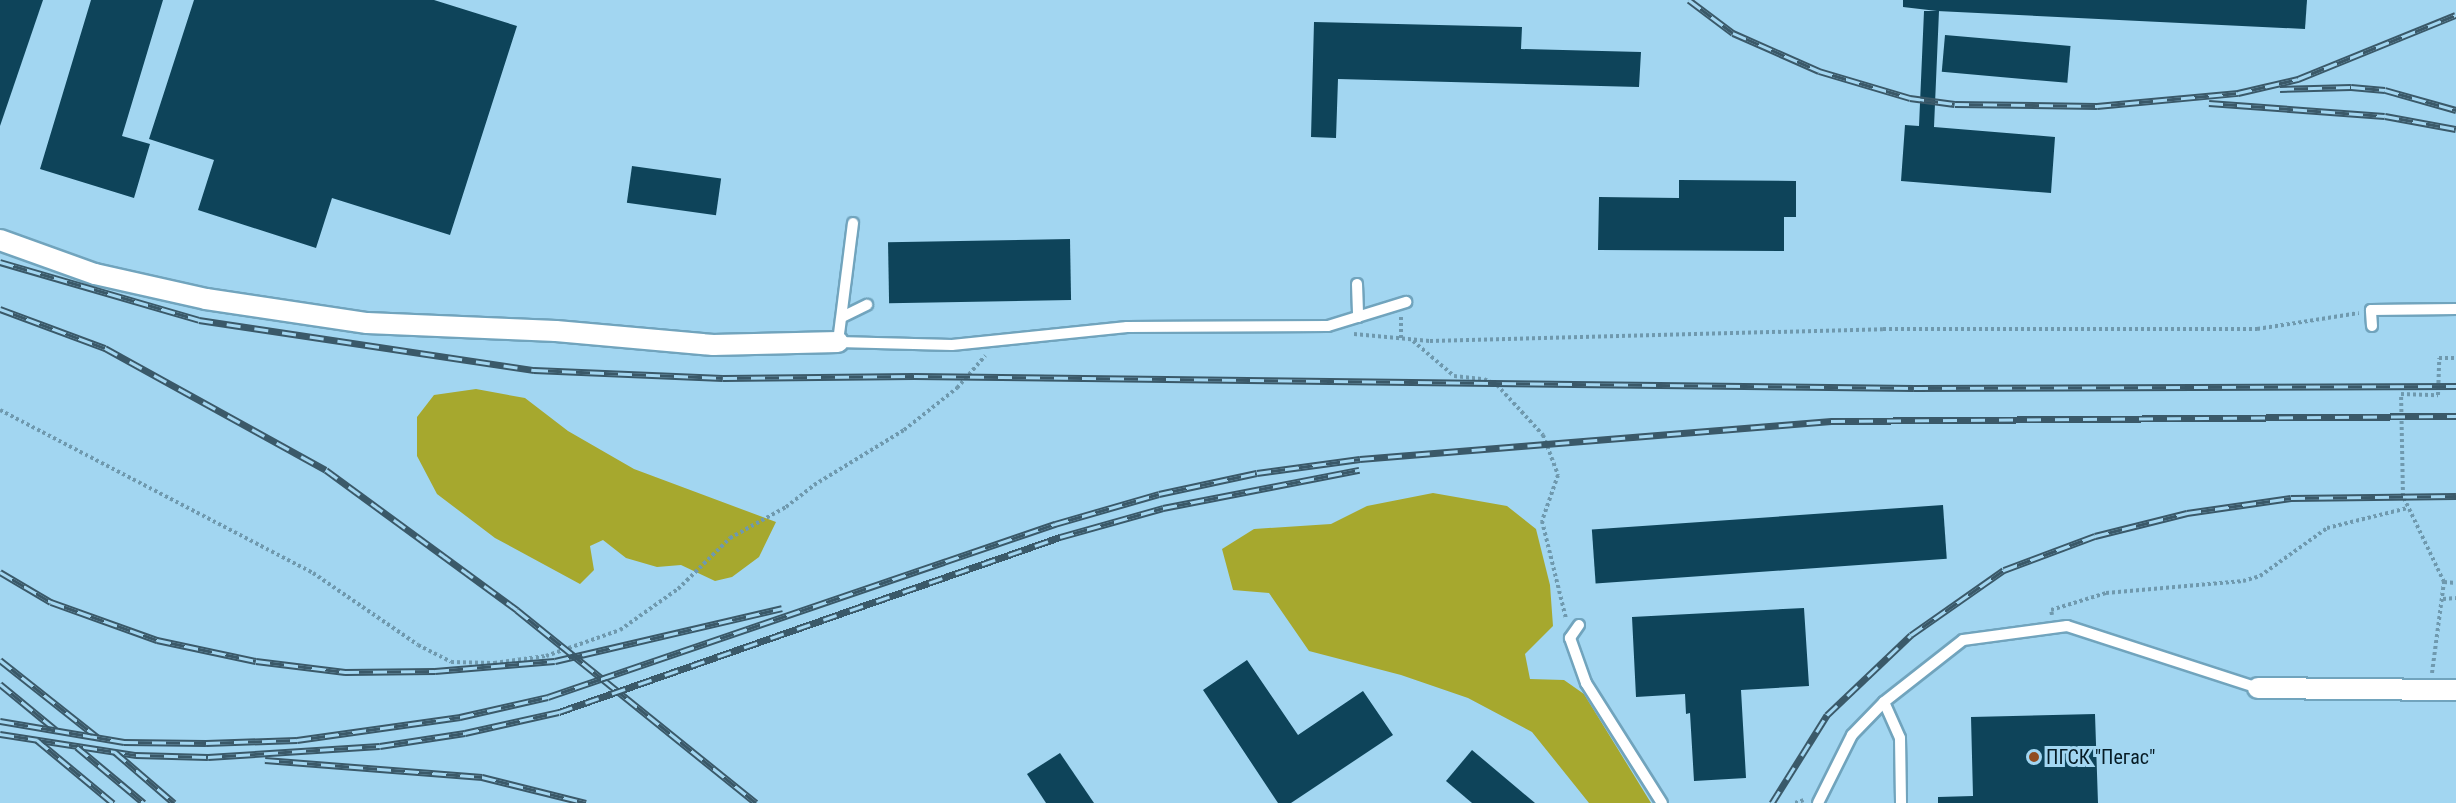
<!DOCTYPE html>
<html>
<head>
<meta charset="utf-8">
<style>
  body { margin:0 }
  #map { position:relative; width:2456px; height:803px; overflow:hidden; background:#a2d6f1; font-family:"Roboto Condensed",sans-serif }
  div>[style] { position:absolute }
  .forest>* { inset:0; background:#a6a82e }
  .building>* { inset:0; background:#0e445a; transform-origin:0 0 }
  .path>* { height:4px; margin-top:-2px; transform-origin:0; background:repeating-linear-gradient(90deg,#6f99ae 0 3px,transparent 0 6px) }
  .roads { filter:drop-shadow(2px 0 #71a4bd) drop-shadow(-2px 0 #71a4bd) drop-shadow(0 2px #71a4bd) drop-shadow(0 -2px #71a4bd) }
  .lane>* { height:10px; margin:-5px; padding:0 5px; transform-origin:5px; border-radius:5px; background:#fff }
  .street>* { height:20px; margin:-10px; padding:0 10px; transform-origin:10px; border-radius:10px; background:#fff }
  .rail>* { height:7px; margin-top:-3.5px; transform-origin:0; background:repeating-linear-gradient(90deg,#a2d6f1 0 14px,#3a5969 0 28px); box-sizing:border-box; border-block:2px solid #3a5969 }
  .dots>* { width:16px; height:16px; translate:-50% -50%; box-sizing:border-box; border:3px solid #a2d6f1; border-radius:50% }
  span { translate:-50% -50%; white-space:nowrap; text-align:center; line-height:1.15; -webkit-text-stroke:6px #a2d6f1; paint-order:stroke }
  .poi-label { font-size:20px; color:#061b25 }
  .left { translate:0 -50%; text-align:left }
</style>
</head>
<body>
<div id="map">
  <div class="forest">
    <i style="clip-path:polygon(476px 389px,525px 398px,568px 431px,634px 469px,776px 522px,759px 557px,732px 577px,715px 581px,681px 565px,657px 567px,626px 558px,603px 540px,590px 546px,594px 570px,580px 584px,495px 538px,437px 494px,417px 456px,417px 417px,434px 395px)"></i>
    <i style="clip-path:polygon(1433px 493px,1507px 506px,1536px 529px,1550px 585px,1553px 626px,1525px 654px,1530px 679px,1564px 680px,1584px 694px,1651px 803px,1589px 803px,1532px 732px,1468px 698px,1401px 675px,1309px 651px,1269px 593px,1233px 590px,1222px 549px,1254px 529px,1331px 524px,1367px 506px)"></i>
  </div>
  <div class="building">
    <i style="clip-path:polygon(0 0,43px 0,0 126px)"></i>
    <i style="clip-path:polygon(91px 0,163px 0,122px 136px,150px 144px,134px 198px,40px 169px)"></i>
    <i style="clip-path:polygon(194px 0,434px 0,517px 26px,450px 235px,332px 198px,316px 248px,198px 210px,214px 160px,149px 139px)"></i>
    <i style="clip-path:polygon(1903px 0,2307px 0,2305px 29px,1937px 11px,1903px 7px)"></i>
    <i style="clip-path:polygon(1924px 11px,1939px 11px,1934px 127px,2055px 137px,2051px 193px,1901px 181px,1905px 125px,1919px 126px)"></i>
    <i style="clip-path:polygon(1314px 22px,1522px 27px,1521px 49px,1641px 52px,1639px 87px,1338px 79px,1336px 138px,1311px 137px)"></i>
    <i style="left:1945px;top:35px;width:126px;height:37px;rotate:5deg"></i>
    <i style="left:632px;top:166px;width:90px;height:37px;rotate:8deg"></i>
    <i style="clip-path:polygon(1679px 180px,1796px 181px,1796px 217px,1784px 217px,1784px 251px,1598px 250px,1599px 197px,1679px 198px)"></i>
    <i style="left:1070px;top:239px;width:61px;height:182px;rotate:89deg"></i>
    <i style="left:1943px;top:505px;width:54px;height:352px;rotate:86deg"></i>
    <i style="clip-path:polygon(1804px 608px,1809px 686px,1741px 690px,1746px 778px,1694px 781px,1690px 713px,1686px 714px,1685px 694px,1636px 697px,1632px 617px)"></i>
    <i style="clip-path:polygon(1247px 660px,1298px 735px,1363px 691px,1393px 735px,1291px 803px,1278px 803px,1203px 690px)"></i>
    <i style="clip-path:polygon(2095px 714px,2098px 803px,1938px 803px,1938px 797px,1973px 796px,1971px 717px)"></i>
    <i style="clip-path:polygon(1472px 750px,1535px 803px,1472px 803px,1446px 781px)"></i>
    <i style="clip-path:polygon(1060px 753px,1094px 803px,1046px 803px,1027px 774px)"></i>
  </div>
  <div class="path">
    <i style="left:1401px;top:317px;width:23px;rotate:90deg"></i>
    <i style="left:1354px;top:334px;width:76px;rotate:5.3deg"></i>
    <i style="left:1430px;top:341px;width:453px;rotate:-1.5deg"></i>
    <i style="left:1883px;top:329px;width:374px"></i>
    <i style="left:2257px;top:329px;width:103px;rotate:-8.9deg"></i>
    <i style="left:1413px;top:341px;width:54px;rotate:40.5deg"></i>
    <i style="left:1454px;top:376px;width:30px;rotate:6deg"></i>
    <i style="left:1484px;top:379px;width:14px;rotate:25deg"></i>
    <i style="left:1497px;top:385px;width:68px;rotate:47.4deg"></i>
    <i style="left:1543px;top:435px;width:43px;rotate:69.4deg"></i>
    <i style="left:1558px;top:475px;width:49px;rotate:109.2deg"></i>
    <i style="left:1542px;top:521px;width:101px;rotate:76.2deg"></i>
    <i style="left:0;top:410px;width:353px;rotate:27.5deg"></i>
    <i style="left:313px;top:573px;width:127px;rotate:34.4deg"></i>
    <i style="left:418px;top:645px;width:37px;rotate:27deg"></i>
    <i style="left:451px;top:662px;width:43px;rotate:1.3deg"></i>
    <i style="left:494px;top:663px;width:52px;rotate:-7.7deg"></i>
    <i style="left:546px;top:656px;width:78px;rotate:-19.4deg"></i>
    <i style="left:620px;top:630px;width:71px;rotate:-35.3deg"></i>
    <i style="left:678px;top:589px;width:73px;rotate:-44.4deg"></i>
    <i style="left:730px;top:538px;width:64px;rotate:-29deg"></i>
    <i style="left:786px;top:507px;width:36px;rotate:-38deg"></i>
    <i style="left:814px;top:485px;width:105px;rotate:-31.4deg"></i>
    <i style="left:904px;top:430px;width:68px;rotate:-38.4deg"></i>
    <i style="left:957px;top:388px;width:43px;rotate:-48.8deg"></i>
    <i style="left:2444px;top:582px;width:12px;rotate:5deg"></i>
    <i style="left:2443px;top:599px;width:13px;rotate:-4deg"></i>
    <i style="left:2052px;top:615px;width:5px;rotate:-101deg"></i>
    <i style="left:2051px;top:610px;width:58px;rotate:-17.2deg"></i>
    <i style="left:2106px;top:593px;width:138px;rotate:-5deg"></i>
    <i style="left:2243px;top:581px;width:18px;rotate:-16deg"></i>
    <i style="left:2260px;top:576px;width:82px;rotate:-35.6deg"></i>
    <i style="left:2327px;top:528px;width:83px;rotate:-13.9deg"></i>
    <i style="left:2432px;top:673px;width:92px;rotate:-82.5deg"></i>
    <i style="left:2444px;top:582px;width:95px;rotate:-115.5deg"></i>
    <i style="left:2403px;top:496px;width:102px;rotate:-91.1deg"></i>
    <i style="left:2401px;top:394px;width:37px;rotate:2deg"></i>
    <i style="left:2438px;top:395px;width:37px;rotate:-88deg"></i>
    <i style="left:2439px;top:358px;width:17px"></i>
    <i style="left:1795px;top:803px;width:9px;rotate:-18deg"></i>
  </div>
  <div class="roads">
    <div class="lane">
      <i style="left:853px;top:223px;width:120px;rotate:97.2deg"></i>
      <i style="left:838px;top:342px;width:114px;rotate:1.5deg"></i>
      <i style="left:952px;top:345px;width:176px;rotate:-5.9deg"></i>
      <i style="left:1127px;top:327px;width:201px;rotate:-0.3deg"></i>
      <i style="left:1328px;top:326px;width:82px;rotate:-17.1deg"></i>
      <i style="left:1357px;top:284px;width:33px;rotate:88deg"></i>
      <i style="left:842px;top:317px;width:28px;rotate:-26deg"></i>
      <i style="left:2372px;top:326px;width:16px;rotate:-94deg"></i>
      <i style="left:2371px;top:310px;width:85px;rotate:-0.7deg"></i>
      <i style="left:1579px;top:625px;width:16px;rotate:125deg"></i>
      <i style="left:1570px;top:638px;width:48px;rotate:70.4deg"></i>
      <i style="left:1586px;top:683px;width:142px;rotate:57.7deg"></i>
      <i style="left:1884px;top:702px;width:39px;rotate:66deg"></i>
      <i style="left:1900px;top:738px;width:65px;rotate:89.1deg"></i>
      <i style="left:1818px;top:803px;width:76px;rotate:-63.4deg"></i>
      <i style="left:1852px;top:735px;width:46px;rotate:-45.9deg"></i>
      <i style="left:1884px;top:702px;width:100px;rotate:-38.1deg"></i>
      <i style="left:1963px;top:640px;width:105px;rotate:-7.7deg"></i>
      <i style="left:2067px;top:626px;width:201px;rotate:18deg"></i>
    </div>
    <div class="street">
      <i style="left:0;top:240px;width:101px;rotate:19.7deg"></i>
      <i style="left:95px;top:274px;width:114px;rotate:12.7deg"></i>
      <i style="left:206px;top:299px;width:163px;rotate:8.5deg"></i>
      <i style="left:367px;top:323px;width:189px;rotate:2.4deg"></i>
      <i style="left:556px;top:331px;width:158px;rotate:5.1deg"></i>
      <i style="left:713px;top:345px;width:125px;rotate:-1.4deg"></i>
      <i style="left:2258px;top:688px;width:198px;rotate:0.6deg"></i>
    </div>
  </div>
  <div class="rail">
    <i style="left:1689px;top:0;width:55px;rotate:36.9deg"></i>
    <i style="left:1733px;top:33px;width:94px;rotate:23.8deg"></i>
    <i style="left:1819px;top:71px;width:95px;rotate:16.5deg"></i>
    <i style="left:1910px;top:98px;width:45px;rotate:7.6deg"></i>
    <i style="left:1955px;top:104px;width:142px;rotate:0.8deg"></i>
    <i style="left:2097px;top:106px;width:142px;rotate:-5.3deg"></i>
    <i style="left:2238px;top:93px;width:62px;rotate:-13.1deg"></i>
    <i style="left:2298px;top:79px;width:170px;rotate:-22.1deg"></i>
    <i style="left:2280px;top:89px;width:71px;rotate:-1.6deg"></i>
    <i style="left:2351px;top:87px;width:34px;rotate:5deg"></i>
    <i style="left:2385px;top:90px;width:74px;rotate:15.7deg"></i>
    <i style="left:2209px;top:103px;width:176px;rotate:4.2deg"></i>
    <i style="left:2385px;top:116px;width:72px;rotate:10.4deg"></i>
    <i style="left:0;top:262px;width:207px;rotate:16.2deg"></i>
    <i style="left:199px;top:320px;width:339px;rotate:8.5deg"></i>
    <i style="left:534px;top:370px;width:189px;rotate:2.4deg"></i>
    <i style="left:723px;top:378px;width:191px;rotate:-0.6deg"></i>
    <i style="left:914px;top:376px;width:1000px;rotate:0.69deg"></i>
    <i style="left:1914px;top:388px;width:542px;rotate:-0.21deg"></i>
    <i style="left:0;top:309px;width:112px;rotate:20.4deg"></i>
    <i style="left:105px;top:348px;width:252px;rotate:28.9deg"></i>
    <i style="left:326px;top:470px;width:237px;rotate:36.2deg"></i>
    <i style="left:517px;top:610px;width:307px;rotate:38.9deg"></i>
    <i style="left:0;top:572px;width:59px;rotate:30.5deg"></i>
    <i style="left:51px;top:602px;width:113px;rotate:19.7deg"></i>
    <i style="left:157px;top:640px;width:101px;rotate:12deg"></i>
    <i style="left:256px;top:661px;width:90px;rotate:7deg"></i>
    <i style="left:345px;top:672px;width:90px;rotate:-0.6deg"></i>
    <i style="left:435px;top:671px;width:120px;rotate:-4.8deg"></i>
    <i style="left:555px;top:661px;width:233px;rotate:-13.1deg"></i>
    <i style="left:0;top:660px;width:124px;rotate:38.4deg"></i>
    <i style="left:0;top:684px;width:72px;rotate:39.4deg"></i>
    <i style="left:0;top:721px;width:126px;rotate:9.6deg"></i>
    <i style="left:124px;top:742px;width:82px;rotate:0.7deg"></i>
    <i style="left:206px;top:743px;width:91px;rotate:-1.9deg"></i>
    <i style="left:297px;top:740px;width:165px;rotate:-8deg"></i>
    <i style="left:460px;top:717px;width:90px;rotate:-12.8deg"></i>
    <i style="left:548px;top:697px;width:536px;rotate:-18.84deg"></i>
    <i style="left:1055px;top:524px;width:108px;rotate:-16.1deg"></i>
    <i style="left:1159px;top:494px;width:100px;rotate:-12.1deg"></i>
    <i style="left:1257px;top:473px;width:104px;rotate:-7.7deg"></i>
    <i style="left:1360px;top:459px;width:473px;rotate:-4.6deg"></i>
    <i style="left:1831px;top:421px;width:625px;rotate:-0.46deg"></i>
    <i style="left:0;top:734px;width:138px;rotate:8.8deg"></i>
    <i style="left:136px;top:755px;width:72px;rotate:1.6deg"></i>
    <i style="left:208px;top:757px;width:172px;rotate:-3.7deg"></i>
    <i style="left:380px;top:746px;width:86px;rotate:-8.7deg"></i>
    <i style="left:465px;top:733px;width:96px;rotate:-12.6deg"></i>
    <i style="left:559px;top:712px;width:531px;rotate:-19.25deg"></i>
    <i style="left:1060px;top:537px;width:107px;rotate:-15.7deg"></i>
    <i style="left:1163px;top:508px;width:200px;rotate:-11deg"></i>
    <i style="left:37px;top:740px;width:99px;rotate:39.7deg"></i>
    <i style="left:77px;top:747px;width:87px;rotate:39.9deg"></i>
    <i style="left:115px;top:752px;width:78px;rotate:40.8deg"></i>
    <i style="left:265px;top:760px;width:218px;rotate:4.5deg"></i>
    <i style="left:482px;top:777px;width:107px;rotate:14deg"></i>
    <i style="left:1772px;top:803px;width:104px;rotate:-58deg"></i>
    <i style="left:1827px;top:715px;width:116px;rotate:-43.6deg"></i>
    <i style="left:1911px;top:635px;width:113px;rotate:-35deg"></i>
    <i style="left:2004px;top:570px;width:97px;rotate:-20.5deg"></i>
    <i style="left:2095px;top:536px;width:95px;rotate:-14deg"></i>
    <i style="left:2187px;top:513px;width:105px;rotate:-8.2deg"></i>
    <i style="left:2291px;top:498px;width:165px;rotate:-0.7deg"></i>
  </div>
  <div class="dots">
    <i style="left:2034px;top:757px;background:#914d21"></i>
  </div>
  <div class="poi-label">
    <span class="left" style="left:2046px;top:757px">ПГСК "Пегас"</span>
  </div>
</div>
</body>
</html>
